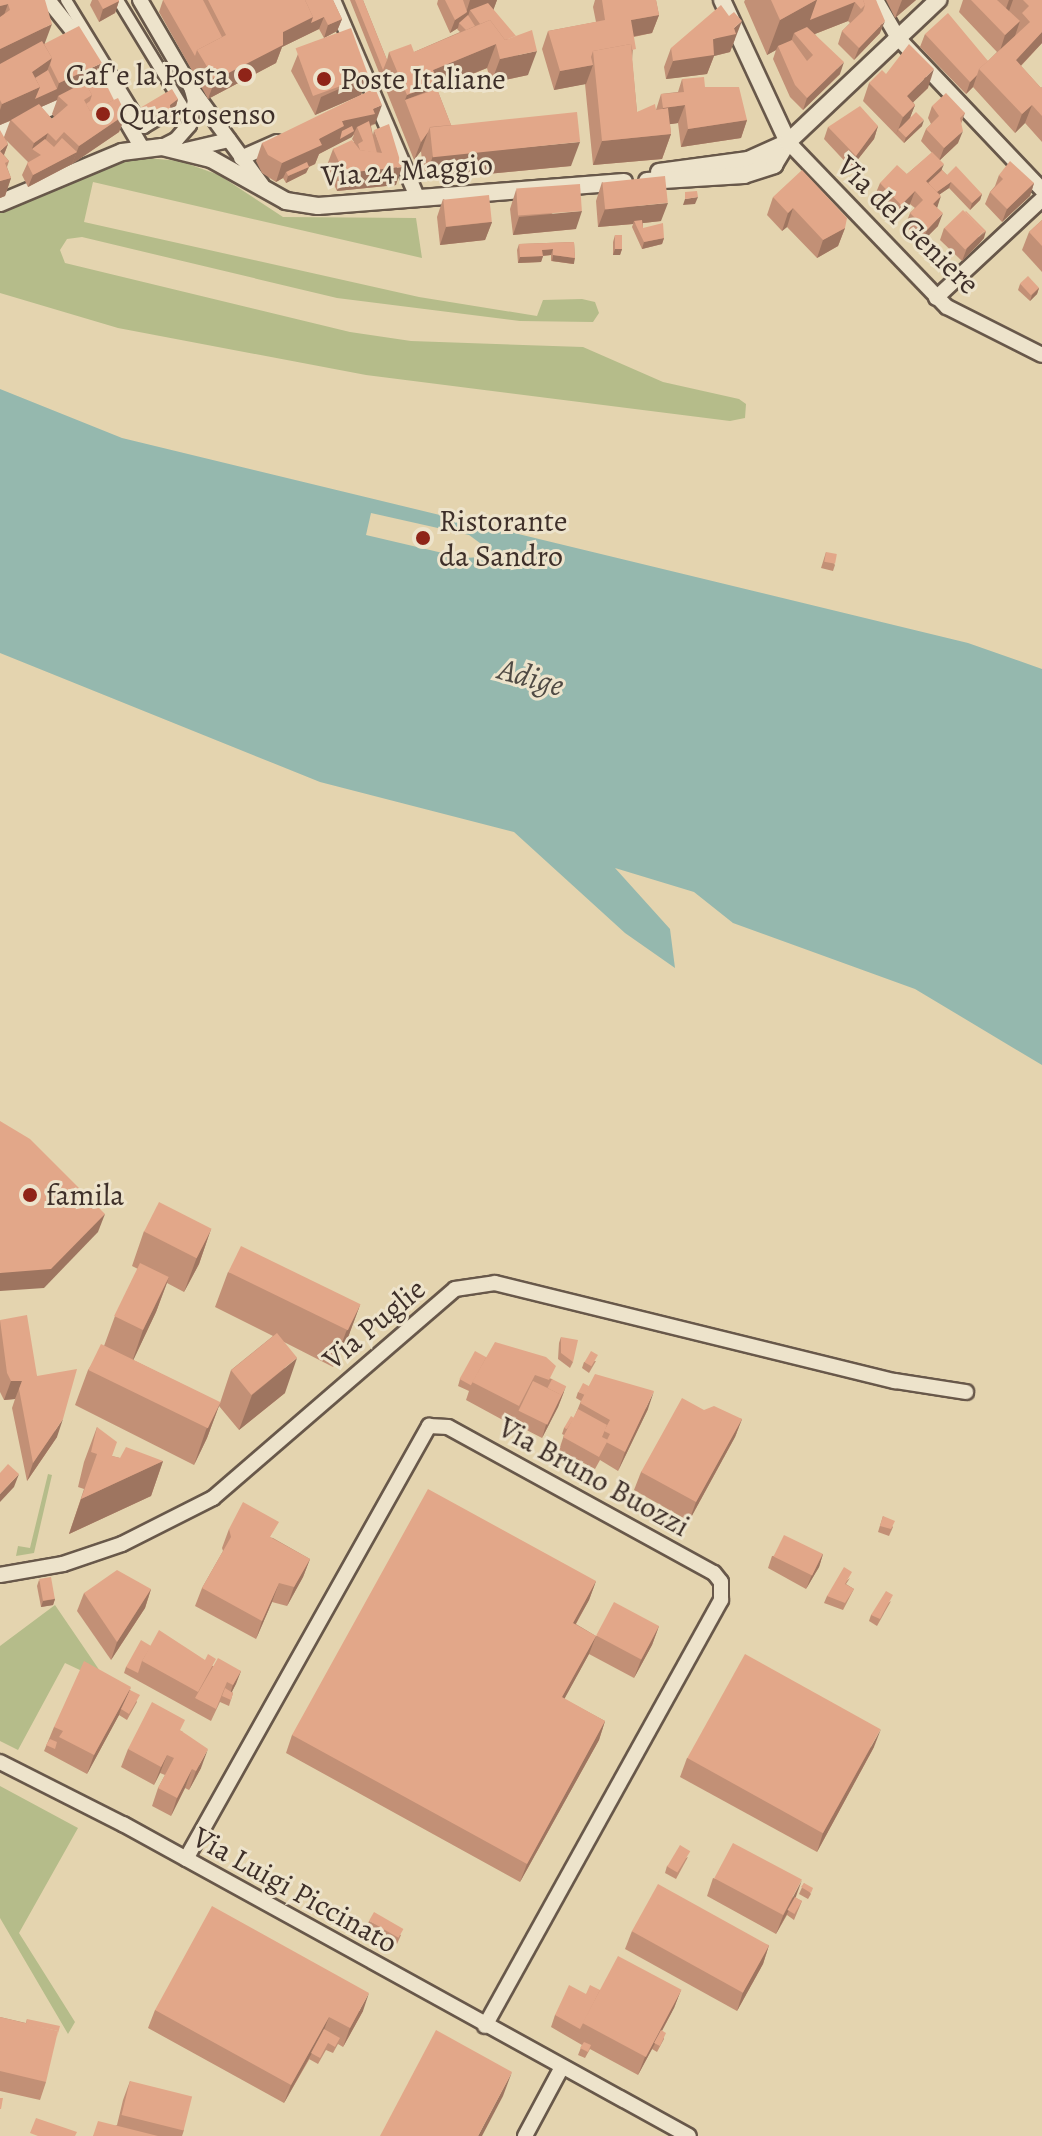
<!DOCTYPE html>
<html>
<head>
<meta charset="utf-8">
<style>
  body { margin:0 }
  #map { position:relative; width:1042px; height:2136px; overflow:hidden; background:#e4d4af; font-family:Alegreya,serif }
  div>[style] { position:absolute }
  .green>* { inset:0; background:#b5bc8a }
  .water>* { inset:0; background:#95b8ae }
  .pier>* { inset:0; background:#e4d4af }
  .roads { filter:drop-shadow(2px 0 #68584a) drop-shadow(-2px 0 #68584a) drop-shadow(0 2px #68584a) drop-shadow(0 -2px #68584a) }
  .pedestrian>* { height:10px; margin:-5px; padding:0 5px; transform-origin:5px; border-radius:5px; background:#ede3cb }
  .minor>* { height:14px; margin:-7px; padding:0 7px; transform-origin:7px; border-radius:7px; background:#ede3cb }
  .tertiary>* { height:16px; margin:-8px; padding:0 8px; transform-origin:8px; border-radius:8px; background:#ede3cb }
  .wall>* { inset:0; background:#c29076 }
  .shaded-wall>* { inset:0; background:#9e7560; transform-origin:0 0 }
  .building>* { inset:0; background:#e2a789; transform-origin:0 0 }
  .dots>* { width:22px; height:22px; translate:-50% -50%; box-sizing:border-box; border:4px solid #ede3cb; border-radius:50% }
  span { translate:-50% -50%; white-space:nowrap; text-align:center; line-height:1.15; -webkit-text-stroke:6px #ede3cb; paint-order:stroke }
  .poi-label { font-size:30px; color:#3e2f29 }
  .right { translate:-100% -50%; text-align:right }
  .left { translate:0 -50%; text-align:left }
  .street-label { font-size:30px; color:#3e2f29 }
  .water-label { font-size:32px; color:#4f4a44; font-style:italic }
</style>
</head>
<body>
<div id="map">
  <div class="green">
    <i style="clip-path:polygon(147px 158px,180px 161px,219px 175px,283px 217px,416px 218px,422px 258px,93px 182px,84px 222px,419px 297px,537px 316px,543px 300px,582px 299px,595px 302px,599px 313px,593px 322px,520px 321px,337px 298px,82px 237px,67px 239px,60px 250px,65px 263px,350px 332px,411px 341px,583px 347px,663px 382px,739px 399px,746px 404px,745px 418px,730px 421px,366px 375px,118px 328px,0 293px,0 212px,120px 163px)"></i>
    <i style="clip-path:polygon(48px 1474px,52px 1475px,34px 1553px,16px 1556px,18px 1546px,30px 1548px)"></i>
    <i style="clip-path:polygon(55px 1605px,102px 1674px,99px 1679px,65px 1663px,18px 1750px,0 1741px,0 1646px)"></i>
    <i style="clip-path:polygon(0 1786px,78px 1828px,19px 1933px,75px 2022px,68px 2034px,0 1918px)"></i>
  </div>
  <div class="water">
    <i style="clip-path:polygon(0 389px,122px 438px,968px 643px,1042px 669px,1042px 1065px,915px 989px,733px 923px,694px 892px,615px 868px,670px 929px,675px 968px,625px 933px,514px 832px,320px 782px,0 653px)"></i>
  </div>
  <div class="pier">
    <i style="clip-path:polygon(371px 513px,469px 535px,484px 546px,482px 557px,464px 558px,366px 535px)"></i>
  </div>
  <div class="roads">
    <div class="pedestrian">
      <i style="left:66px;top:0;width:150px;rotate:58.6deg"></i>
      <i style="left:144px;top:128px;width:44px;rotate:-31.2deg"></i>
      <i style="left:182px;top:105px;width:123px;rotate:-121.4deg"></i>
    </div>
    <div class="minor">
      <i style="left:48px;top:0;width:45px;rotate:51.3deg"></i>
      <i style="left:76px;top:35px;width:131px;rotate:59.7deg"></i>
      <i style="left:140px;top:0;width:103px;rotate:59.7deg"></i>
      <i style="left:192px;top:89px;width:119px;rotate:53.9deg"></i>
      <i style="left:333px;top:0;width:216px;rotate:66.9deg"></i>
      <i style="left:876px;top:0;width:44px;rotate:59.9deg"></i>
      <i style="left:898px;top:38px;width:209px;rotate:46.5deg"></i>
      <i style="left:0;top:132px;width:80px;rotate:-25.3deg"></i>
      <i style="left:788px;top:142px;width:229px;rotate:46.1deg"></i>
      <i style="left:947px;top:307px;width:106px;rotate:26.8deg"></i>
      <i style="left:162px;top:147px;width:16px;rotate:-27deg"></i>
      <i style="left:176px;top:140px;width:20px;rotate:-49deg"></i>
      <i style="left:189px;top:125px;width:25px;rotate:-76deg"></i>
      <i style="left:195px;top:101px;width:11px;rotate:-105deg"></i>
      <i style="left:186px;top:150px;width:44px;rotate:-13.1deg"></i>
      <i style="left:241px;top:158px;width:39px;rotate:-24deg"></i>
      <i style="left:936px;top:298px;width:145px;rotate:-43deg"></i>
      <i style="left:0;top:1575px;width:64px;rotate:-9.9deg"></i>
      <i style="left:63px;top:1564px;width:62px;rotate:-18.7deg"></i>
      <i style="left:122px;top:1544px;width:102px;rotate:-26.8deg"></i>
      <i style="left:213px;top:1498px;width:320px;rotate:-40.8deg"></i>
      <i style="left:455px;top:1289px;width:40px;rotate:-8.5deg"></i>
      <i style="left:495px;top:1283px;width:412px;rotate:13.8deg"></i>
      <i style="left:895px;top:1381px;width:72px;rotate:8.8deg"></i>
      <i style="left:0;top:1762px;width:138px;rotate:26.8deg"></i>
      <i style="left:123px;top:1824px;width:646px;rotate:28.87deg"></i>
      <i style="left:186px;top:1859px;width:497px;rotate:-60.7deg"></i>
      <i style="left:429px;top:1426px;width:19px;rotate:3deg"></i>
      <i style="left:448px;top:1427px;width:303px;rotate:28.8deg"></i>
      <i style="left:714px;top:1573px;width:11px;rotate:52deg"></i>
      <i style="left:721px;top:1582px;width:18px;rotate:90deg"></i>
      <i style="left:721px;top:1600px;width:487px;rotate:119deg"></i>
      <i style="left:525px;top:2136px;width:78px;rotate:-61.8deg"></i>
    </div>
    <div class="tertiary">
      <i style="left:722px;top:0;width:157px;rotate:65.1deg"></i>
      <i style="left:659px;top:172px;width:90px;rotate:-7.7deg"></i>
      <i style="left:748px;top:160px;width:44px;rotate:-24.2deg"></i>
      <i style="left:647px;top:181px;width:97px;rotate:-3.5deg"></i>
      <i style="left:744px;top:175px;width:32px;rotate:-18deg"></i>
      <i style="left:774px;top:165px;width:27px;rotate:-59deg"></i>
      <i style="left:788px;top:142px;width:207px;rotate:-43.4deg"></i>
      <i style="left:0;top:203px;width:132px;rotate:-22.7deg"></i>
      <i style="left:122px;top:152px;width:40px;rotate:-7.1deg"></i>
      <i style="left:162px;top:147px;width:50px;rotate:13.8deg"></i>
      <i style="left:211px;top:159px;width:86px;rotate:29.2deg"></i>
      <i style="left:286px;top:201px;width:32px;rotate:9deg"></i>
      <i style="left:318px;top:206px;width:307px;rotate:-4.5deg"></i>
    </div>
  </div>
  <div class="wall">
    <i style="clip-path:polygon(evenodd,0 0,45px 0,45px 44px,96px 82px,126px 114px,119px 132px,72px 164px,28px 187px,22px 175px,28px 162px,6px 140px,8px 144px,4px 155px,9px 161px,7px 167px,11px 178px,5px 196px,0 198px,4px 137px,10px 121px,0 125px,0 0,57px 100px,52px 114px,54px 117px,52px 119px,41px 107px,57px 100px)"></i>
    <i style="clip-path:polygon(92px 0,119px 0,119px 1px,115px 13px,99px 22px,90px 5px)"></i>
    <i style="clip-path:polygon(163px 0,333px 0,342px 19px,337px 31px,324px 38px,319px 29px,282px 47px,276px 63px,208px 99px,159px 12px)"></i>
    <i style="clip-path:polygon(350px 0,363px 0,387px 60px,389px 52px,414px 52px,460px 32px,457px 29px,458px 28px,450px 33px,437px 4px,438px 0,497px 0,493px 10px,528px 75px,491px 83px,487px 68px,437px 89px,451px 125px,571px 166px,424px 180px,421px 151px,414px 160px)"></i>
    <i style="clip-path:polygon(595px 0,656px 0,659px 15px,652px 33px,634px 37px,632px 60px,637px 112px,656px 110px,661px 94px,678px 92px,682px 79px,705px 87px,747px 120px,741px 138px,681px 147px,678px 123px,670px 124px,671px 134px,662px 159px,593px 165px,585px 84px,554px 90px,542px 49px,548px 31px,596px 22px,593px 7px)"></i>
    <i style="clip-path:polygon(745px 0,876px 0,880px 33px,854px 60px,838px 44px,842px 31px,850px 23px,848px 21px,815px 34px,840px 74px,803px 110px,790px 97px,773px 59px,776px 50px,767px 55px,744px 2px)"></i>
    <i style="clip-path:polygon(886px 0,916px 0,895px 18px)"></i>
    <i style="clip-path:polygon(963px 0,1042px 0,1042px 43px,1021px 66px,1041px 88px,1042px 87px,1042px 142px,1025px 123px,1015px 133px,973px 87px,966px 94px,920px 47px,925px 34px,988px 61px,997px 52px,959px 12px)"></i>
    <i style="clip-path:polygon(735px 39px,730px 52px,714px 56px,707px 74px,666px 79px,664px 67px,671px 48px)"></i>
    <i style="clip-path:polygon(317px 43px,368px 76px,361px 95px,315px 115px,291px 71px,300px 49px)"></i>
    <i style="clip-path:polygon(886px 74px,928px 88px,913px 102px,915px 105px,910px 117px,922px 126px,904px 143px,863px 101px,869px 83px)"></i>
    <i style="clip-path:polygon(178px 99px,176px 106px,170px 109px,171px 116px,168px 122px,162px 126px,155px 121px,144px 125px,138px 115px,140px 108px)"></i>
    <i style="clip-path:polygon(932px 106px,965px 113px,961px 124px,958px 143px,940px 160px,942px 170px,947px 175px,982px 194px,980px 200px,970px 210px,949px 188px,940px 194px,937px 208px,938px 226px,922px 242px,905px 226px,910px 213px,915px 208px,910px 204px,897px 217px,875px 195px,880px 183px,907px 174px,932px 153px,921px 141px,926px 129px,931px 124px,928px 118px)"></i>
    <i style="clip-path:polygon(375px 124px,371px 126px,373px 135px,374px 130px,396px 185px,337px 191px,326px 168px,333px 149px,354px 142px,352px 139px,354px 135px,319px 154px,315px 164px,309px 167px,306px 173px,286px 183px,283px 178px,276px 182px,262px 173px,256px 161px,262px 143px)"></i>
    <i style="clip-path:polygon(878px 126px,874px 139px,851px 168px,824px 139px,828px 127px)"></i>
    <i style="clip-path:polygon(999px 175px,1034px 183px,1030px 196px,1002px 222px,985px 204px,990px 192px,995px 186px)"></i>
    <i style="clip-path:polygon(602px 182px,661px 221px,643px 223px,643px 228px,664px 238px,662px 244px,642px 249px,632px 227px,633px 224px,598px 227px,596px 201px)"></i>
    <i style="clip-path:polygon(516px 190px,576px 229px,513px 235px,510px 209px)"></i>
    <i style="clip-path:polygon(773px 197px,845px 228px,838px 246px,817px 258px,787px 227px,782px 231px,767px 215px)"></i>
    <i style="clip-path:polygon(443px 199px,492px 222px,485px 240px,440px 245px,437px 217px)"></i>
    <i style="clip-path:polygon(1042px 220px,1042px 272px,1022px 250px,1029px 232px)"></i>
    <i style="clip-path:polygon(944px 228px,984px 238px,962px 261px,940px 240px)"></i>
    <i style="clip-path:polygon(615px 235px,622px 249px,620px 255px,613px 255px,613px 242px)"></i>
    <i style="clip-path:polygon(574px 242px,575px 258px,573px 264px,551px 261px,551px 255px,543px 256px,541px 262px,518px 263px,517px 250px,519px 244px)"></i>
    <i style="clip-path:polygon(1020px 284px,1039px 288px,1037px 294px,1030px 301px,1018px 290px)"></i>
    <i style="clip-path:polygon(826px 552px,835px 565px,833px 571px,821px 568px)"></i>
    <i style="clip-path:polygon(211px 1229px,199px 1264px,184px 1292px,167px 1283px,156px 1312px,133px 1360px,220px 1403px,231px 1370px,273px 1336px,215px 1307px,228px 1272px,360px 1305px,347px 1340px,333px 1367px,284px 1342px,285px 1393px,239px 1430px,219px 1406px,207px 1438px,194px 1465px,75px 1405px,88px 1370px,104px 1346px,115px 1316px,138px 1269px,132px 1266px,144px 1231px)"></i>
    <i style="clip-path:polygon(0 1320px,37px 1376px,57px 1437px,27px 1481px,12px 1408px,15px 1399px,4px 1400px,0 1392px)"></i>
    <i style="clip-path:polygon(561px 1337px,573px 1362px,570px 1368px,558px 1359px,559px 1343px)"></i>
    <i style="clip-path:polygon(486px 1357px,552px 1379px,564px 1392px,558px 1407px,542px 1438px,513px 1423px,512px 1425px,466px 1400px,469px 1391px,458px 1386px,460px 1379px)"></i>
    <i style="clip-path:polygon(596px 1361px,589px 1373px,582px 1368px,584px 1362px)"></i>
    <i style="clip-path:polygon(578px 1392px,648px 1409px,618px 1471px,600px 1460px,595px 1469px,559px 1450px,564px 1435px,562px 1434px,564px 1428px,574px 1418px,581px 1401px,576px 1398px)"></i>
    <i style="clip-path:polygon(704px 1410px,742px 1419px,735px 1437px,689px 1521px,634px 1490px,641px 1472px)"></i>
    <i style="clip-path:polygon(97px 1427px,112px 1456px,120px 1458px,163px 1461px,151px 1496px,69px 1534px,84px 1489px,78px 1487px,84px 1462px)"></i>
    <i style="clip-path:polygon(883px 1516px,893px 1527px,889px 1536px,878px 1532px)"></i>
    <i style="clip-path:polygon(229px 1529px,273px 1538px,310px 1559px,303px 1577px,287px 1606px,272px 1602px,256px 1639px,195px 1606px,202px 1588px,223px 1551px,222px 1548px)"></i>
    <i style="clip-path:polygon(823px 1554px,819px 1567px,806px 1589px,768px 1568px,772px 1556px)"></i>
    <i style="clip-path:polygon(850px 1578px,846px 1584px,854px 1589px,843px 1610px,824px 1603px,827px 1596px)"></i>
    <i style="clip-path:polygon(39px 1580px,55px 1599px,53px 1605px,41px 1607px,37px 1586px)"></i>
    <i style="clip-path:polygon(596px 1581px,589px 1600px,576px 1624px,596px 1636px,659px 1626px,652px 1645px,634px 1678px,589px 1654px,564px 1699px,605px 1721px,599px 1740px,520px 1882px,286px 1753px,292px 1735px)"></i>
    <i style="clip-path:polygon(151px 1589px,145px 1608px,111px 1660px,77px 1611px,84px 1593px)"></i>
    <i style="clip-path:polygon(891px 1601px,877px 1626px,869px 1621px,871px 1615px)"></i>
    <i style="clip-path:polygon(151px 1646px,213px 1666px,241px 1671px,232px 1692px,233px 1693px,229px 1706px,220px 1702px,211px 1721px,124px 1673px,126px 1667px)"></i>
    <i style="clip-path:polygon(130px 1690px,137px 1702px,127px 1720px,119px 1715px,87px 1774px,44px 1751px,54px 1727px)"></i>
    <i style="clip-path:polygon(182px 1731px,201px 1768px,189px 1790px,185px 1788px,171px 1816px,152px 1806px,158px 1788px,165px 1775px,160px 1773px,154px 1785px,121px 1767px,128px 1749px)"></i>
    <i style="clip-path:polygon(874px 1747px,817px 1852px,680px 1777px,687px 1758px)"></i>
    <i style="clip-path:polygon(688px 1857px,676px 1879px,665px 1873px,667px 1866px)"></i>
    <i style="clip-path:polygon(713px 1878px,796px 1898px,802px 1901px,794px 1920px,787px 1915px,776px 1934px,707px 1896px)"></i>
    <i style="clip-path:polygon(804px 1883px,811px 1894px,808px 1899px,799px 1894px)"></i>
    <i style="clip-path:polygon(369px 1921px,401px 1935px,397px 1944px,367px 1927px)"></i>
    <i style="clip-path:polygon(632px 1931px,769px 1945px,763px 1964px,737px 2011px,625px 1949px)"></i>
    <i style="clip-path:polygon(600px 1990px,681px 1990px,674px 2008px,662px 2031px,664px 2039px,657px 2052px,652px 2049px,638px 2075px,590px 2049px,585px 2058px,578px 2055px,582px 2045px,551px 2027px,555px 2015px,586px 1994px)"></i>
    <i style="clip-path:polygon(155px 2010px,363px 2011px,343px 2047px,338px 2044px,333px 2053px,326px 2050px,318px 2064px,309px 2059px,310px 2058px,284px 2103px,148px 2028px)"></i>
    <i style="clip-path:polygon(0 2017px,26px 2023px,27px 2019px,46px 2082px,40px 2100px,0 2091px)"></i>
    <i style="clip-path:polygon(130px 2081px,184px 2130px,182px 2136px,93px 2136px,117px 2125px,123px 2100px)"></i>
  </div>
  <div class="shaded-wall">
    <i style="clip-path:polygon(470px 0,497px 0,493px 11px,470px 10px,466px 22px,459px 23px,458px 28px,450px 33px,455px 20px,466px 13px)"></i>
    <i style="clip-path:polygon(816px 0,855px 2px,848px 21px,802px 39px,794px 33px,791px 42px,778px 46px,776px 50px,767px 55px,780px 20px)"></i>
    <i style="clip-path:polygon(902px 0,916px 0,895px 18px)"></i>
    <i style="clip-path:polygon(1009px 0,1013px 0,1009px 11px,1003px 17px)"></i>
    <i style="clip-path:polygon(119px 1px,115px 13px,99px 22px,103px 9px)"></i>
    <i style="clip-path:polygon(8px 4px,0 26px,0 6px)"></i>
    <i style="clip-path:polygon(659px 15px,652px 33px,625px 38px,631px 20px)"></i>
    <i style="clip-path:polygon(313px 17px,324px 17px,319px 29px,282px 47px,276px 63px,208px 99px,215px 80px,283px 32px)"></i>
    <i style="clip-path:polygon(342px 19px,337px 31px,324px 38px,328px 25px)"></i>
    <i style="clip-path:polygon(742px 21px,730px 52px,714px 56px,707px 74px,666px 79px,673px 61px,734px 28px)"></i>
    <i style="clip-path:polygon(885px 21px,880px 33px,854px 60px,859px 48px)"></i>
    <i style="clip-path:polygon(1020px 21px,1014px 39px,999px 54px,1005px 35px)"></i>
    <i style="clip-path:polygon(52px 24px,43px 48px,0 69px,0 49px)"></i>
    <i style="clip-path:polygon(1042px 32px,1042px 43px,1009px 78px,1016px 60px)"></i>
    <i style="clip-path:polygon(496px 44px,487px 68px,405px 100px,407px 95px,433px 70px)"></i>
    <i style="clip-path:polygon(537px 51px,528px 75px,491px 83px,500px 59px)"></i>
    <i style="clip-path:polygon(52px 58px,43px 82px,27px 84px,32px 72px)"></i>
    <i style="clip-path:polygon(844px 62px,840px 74px,803px 110px,807px 98px)"></i>
    <i style="clip-path:polygon(102px 63px,96px 82px,61px 98px,58px 96px,57px 100px,0 125px,0 110px,2px 104px,40px 87px,57px 89px,59px 83px)"></i>
    <i style="clip-path:polygon(593px 65px,586px 84px,554px 90px,560px 71px)"></i>
    <i style="clip-path:polygon(934px 69px,928px 88px,900px 115px,907px 96px)"></i>
    <i style="clip-path:polygon(977px 75px,973px 87px,966px 94px,970px 82px)"></i>
    <i style="clip-path:polygon(368px 76px,361px 95px,315px 115px,321px 97px)"></i>
    <i style="clip-path:polygon(178px 99px,176px 106px,167px 111px,170px 105px)"></i>
    <i style="clip-path:polygon(382px 105px,375px 124px,371px 125px,368px 132px,357px 127px,352px 137px,319px 154px,315px 164px,288px 176px,286px 172px,283px 178px,276px 182px,282px 163px,319px 139px,342px 121px)"></i>
    <i style="clip-path:polygon(685px 105px,678px 123px,656px 126px,663px 108px)"></i>
    <i style="clip-path:polygon(915px 105px,908px 123px,898px 129px,896px 135px,903px 117px)"></i>
    <i style="clip-path:polygon(1032px 105px,1025px 123px,1015px 133px,1022px 114px)"></i>
    <i style="clip-path:polygon(126px 114px,119px 132px,72px 164px,79px 146px)"></i>
    <i style="clip-path:polygon(157px 115px,155px 121px,144px 125px,146px 118px)"></i>
    <i style="clip-path:polygon(171px 116px,168px 122px,162px 126px,164px 119px)"></i>
    <i style="clip-path:polygon(747px 120px,741px 138px,681px 147px,688px 129px)"></i>
    <i style="clip-path:polygon(924px 120px,922px 126px,904px 143px,906px 137px)"></i>
    <i style="clip-path:polygon(878px 126px,874px 139px,851px 168px,856px 156px)"></i>
    <i style="clip-path:polygon(963px 131px,958px 143px,939px 161px,944px 148px)"></i>
    <i style="clip-path:polygon(428px 132px,421px 151px,414px 160px,421px 142px)"></i>
    <i style="clip-path:polygon(48px 133px,41px 152px,32px 149px,34px 143px)"></i>
    <i style="clip-path:polygon(671px 134px,662px 159px,593px 165px,602px 141px)"></i>
    <i style="clip-path:polygon(580px 142px,571px 166px,424px 180px,433px 156px)"></i>
    <i style="clip-path:polygon(8px 144px,1px 162px,0 151px)"></i>
    <i style="clip-path:polygon(77px 152px,72px 164px,28px 187px,33px 175px)"></i>
    <i style="clip-path:polygon(944px 164px,939px 176px,926px 189px,926px 181px)"></i>
    <i style="clip-path:polygon(309px 167px,306px 173px,286px 183px,288px 176px)"></i>
    <i style="clip-path:polygon(402px 167px,396px 185px,337px 191px,344px 173px)"></i>
    <i style="clip-path:polygon(11px 178px,5px 196px,0 198px,0 181px)"></i>
    <i style="clip-path:polygon(951px 182px,949px 188px,930px 201px,932px 195px)"></i>
    <i style="clip-path:polygon(1034px 183px,1030px 196px,1002px 222px,1007px 209px)"></i>
    <i style="clip-path:polygon(915px 191px,910px 204px,897px 217px,901px 205px)"></i>
    <i style="clip-path:polygon(982px 194px,980px 200px,970px 210px,972px 203px)"></i>
    <i style="clip-path:polygon(941px 196px,937px 208px,933px 204px)"></i>
    <i style="clip-path:polygon(698px 197px,695px 204px,683px 205px,685px 199px)"></i>
    <i style="clip-path:polygon(668px 203px,661px 221px,635px 224px,634px 221px,633px 224px,598px 227px,605px 209px)"></i>
    <i style="clip-path:polygon(793px 208px,787px 227px,782px 231px,788px 213px)"></i>
    <i style="clip-path:polygon(582px 211px,576px 229px,513px 235px,519px 217px)"></i>
    <i style="clip-path:polygon(943px 213px,938px 226px,922px 242px,927px 230px)"></i>
    <i style="clip-path:polygon(492px 222px,485px 240px,440px 245px,446px 227px)"></i>
    <i style="clip-path:polygon(845px 228px,838px 246px,817px 258px,823px 240px)"></i>
    <i style="clip-path:polygon(986px 231px,984px 238px,979px 244px,962px 261px,967px 248px,984px 232px)"></i>
    <i style="clip-path:polygon(664px 238px,662px 244px,642px 249px,644px 242px)"></i>
    <i style="clip-path:polygon(553px 249px,551px 255px,540px 256px,542px 250px)"></i>
    <i style="clip-path:polygon(615px 249px,622px 249px,620px 255px,613px 255px)"></i>
    <i style="left:553px;top:255px;width:22px;height:6px;rotate:8deg"></i>
    <i style="clip-path:polygon(543px 256px,541px 262px,518px 263px,520px 257px)"></i>
    <i style="clip-path:polygon(1039px 288px,1037px 294px,1030px 301px,1032px 295px)"></i>
    <i style="clip-path:polygon(105px 1214px,98px 1232px,44px 1288px,0 1291px,0 1273px)"></i>
    <i style="clip-path:polygon(211px 1229px,199px 1264px,184px 1292px,197px 1257px)"></i>
    <i style="clip-path:polygon(169px 1277px,156px 1312px,131px 1365px,143px 1330px)"></i>
    <i style="clip-path:polygon(360px 1305px,347px 1340px,333px 1367px,346px 1332px)"></i>
    <i style="clip-path:polygon(297px 1358px,285px 1393px,239px 1430px,252px 1395px)"></i>
    <i style="clip-path:polygon(11px 1381px,22px 1381px,15px 1399px,4px 1400px)"></i>
    <i style="clip-path:polygon(566px 1386px,558px 1407px,542px 1438px,546px 1425px)"></i>
    <i style="clip-path:polygon(654px 1391px,648px 1409px,618px 1471px,625px 1452px)"></i>
    <i style="clip-path:polygon(220px 1403px,207px 1438px,194px 1465px,206px 1430px)"></i>
    <i style="clip-path:polygon(63px 1419px,57px 1437px,27px 1481px,33px 1463px)"></i>
    <i style="clip-path:polygon(742px 1419px,735px 1437px,689px 1521px,696px 1502px)"></i>
    <i style="clip-path:polygon(163px 1461px,151px 1496px,69px 1534px,81px 1499px)"></i>
    <i style="clip-path:polygon(19px 1474px,14px 1487px,0 1502px,0 1494px)"></i>
    <i style="clip-path:polygon(823px 1554px,819px 1567px,806px 1589px,811px 1577px)"></i>
    <i style="clip-path:polygon(310px 1559px,303px 1577px,287px 1606px,294px 1587px)"></i>
    <i style="clip-path:polygon(596px 1581px,589px 1600px,566px 1641px,573px 1623px)"></i>
    <i style="clip-path:polygon(279px 1583px,272px 1602px,256px 1639px,262px 1621px)"></i>
    <i style="clip-path:polygon(151px 1589px,145px 1608px,111px 1660px,117px 1642px)"></i>
    <i style="clip-path:polygon(55px 1599px,53px 1605px,41px 1607px,43px 1601px)"></i>
    <i style="clip-path:polygon(659px 1626px,652px 1645px,634px 1678px,641px 1660px)"></i>
    <i style="clip-path:polygon(596px 1636px,589px 1654px,555px 1716px,562px 1697px)"></i>
    <i style="clip-path:polygon(241px 1671px,236px 1684px,229px 1697px,233px 1685px)"></i>
    <i style="clip-path:polygon(131px 1687px,124px 1705px,121px 1709px,119px 1715px,87px 1774px,94px 1755px)"></i>
    <i style="clip-path:polygon(605px 1721px,599px 1740px,520px 1882px,527px 1864px)"></i>
    <i style="clip-path:polygon(881px 1729px,874px 1747px,817px 1852px,823px 1833px)"></i>
    <i style="clip-path:polygon(208px 1749px,201px 1768px,189px 1790px,196px 1771px)"></i>
    <i style="clip-path:polygon(167px 1755px,160px 1773px,154px 1785px,161px 1767px)"></i>
    <i style="clip-path:polygon(192px 1769px,185px 1788px,171px 1816px,177px 1798px)"></i>
    <i style="clip-path:polygon(802px 1880px,795px 1899px,776px 1934px,783px 1916px)"></i>
    <i style="clip-path:polygon(769px 1945px,763px 1964px,737px 2011px,743px 1992px)"></i>
    <i style="clip-path:polygon(681px 1990px,674px 2008px,638px 2075px,645px 2057px)"></i>
    <i style="clip-path:polygon(369px 1993px,363px 2011px,343px 2047px,350px 2028px)"></i>
    <i style="clip-path:polygon(329px 2017px,322px 2035px,284px 2103px,291px 2085px)"></i>
    <i style="clip-path:polygon(512px 2072px,503px 2096px,482px 2136px,478px 2136px)"></i>
  </div>
  <div class="building">
    <i style="clip-path:polygon(0 0,45px 0,52px 24px,0 49px,0 17px,10px 10px,8px 4px,0 6px)"></i>
    <i style="clip-path:polygon(98px 0,119px 0,119px 1px,103px 9px)"></i>
    <i style="clip-path:polygon(163px 0,203px 0,222px 37px,197px 50px,195px 56px)"></i>
    <i style="clip-path:polygon(208px 0,305px 0,313px 17px,283px 32px,283px 45px,215px 80px,197px 50px,226px 35px)"></i>
    <i style="clip-path:polygon(305px 0,333px 0,342px 19px,328px 25px,324px 17px,311px 23px,313px 17px)"></i>
    <i style="clip-path:polygon(355px 0,363px 0,387px 60px,383px 70px)"></i>
    <i style="clip-path:polygon(445px 0,463px 0,467px 12px,455px 20px)"></i>
    <i style="clip-path:polygon(602px 0,656px 0,659px 15px,631px 20px,636px 49px,632px 50px,631px 44px,593px 51px,591px 57px,593px 65px,560px 71px,548px 31px,605px 20px)"></i>
    <i style="clip-path:polygon(771px 0,816px 0,780px 20px)"></i>
    <i style="clip-path:polygon(817px 0,863px 0,865px 5px,861px 9px,855px 2px,810px 20px)"></i>
    <i style="clip-path:polygon(863px 0,876px 0,885px 21px,859px 48px,842px 31px,863px 11px,865px 5px)"></i>
    <i style="clip-path:polygon(971px 0,997px 0,1020px 21px,1005px 35px)"></i>
    <i style="clip-path:polygon(1023px 0,1042px 0,1042px 32px,1016px 60px,1041px 88px,1042px 87px,1042px 116px,1032px 105px,1022px 114px,979px 69px,1030px 22px,1022px 13px,1029px 6px)"></i>
    <i style="clip-path:polygon(488px 3px,516px 36px,505px 40px,490px 20px,480px 24px,470px 10px)"></i>
    <i style="clip-path:polygon(721px 5px,729px 16px,734px 12px,742px 21px,734px 28px,736px 34px,713px 39px,714px 55px,673px 61px,671px 48px)"></i>
    <i style="clip-path:polygon(948px 13px,988px 61px,979px 69px,977px 75px,970px 82px,925px 34px)"></i>
    <i style="clip-path:polygon(468px 15px,475px 26px,466px 30px,459px 23px)"></i>
    <i style="clip-path:polygon(490px 20px,505px 40px,532px 30px,537px 51px,500px 59px,496px 44px,433px 70px,439px 83px,407px 95px,389px 52px,411px 44px,414px 52px)"></i>
    <i style="clip-path:polygon(79px 26px,102px 63px,59px 83px,50px 65px,52px 58px,44px 44px)"></i>
    <i style="clip-path:polygon(807px 27px,844px 62px,807px 98px,795px 85px,778px 46px,792px 40px,807px 61px,813px 55px,794px 33px)"></i>
    <i style="left:351px;top:28px;width:51px;height:59px;rotate:70deg"></i>
    <i style="clip-path:polygon(42px 41px,52px 58px,32px 72px,40px 87px,2px 104px,0 100px,0 64px)"></i>
    <i style="left:316px;top:41px;width:2px;height:18px;rotate:63deg"></i>
    <i style="clip-path:polygon(631px 44px,637px 112px,655px 104px,656px 110px,668px 108px,671px 134px,602px 141px,593px 51px)"></i>
    <i style="clip-path:polygon(909px 44px,934px 69px,907px 96px,915px 105px,903px 117px,869px 83px,882px 70px,886px 74px)"></i>
    <i style="clip-path:polygon(48px 70px,57px 89px,35px 99px,40px 87px,35px 78px)"></i>
    <i style="clip-path:polygon(704px 77px,705px 87px,739px 87px,747px 120px,688px 129px,685px 105px,663px 108px,661px 94px,684px 92px,682px 79px)"></i>
    <i style="clip-path:polygon(103px 78px,114px 100px,90px 111px,86px 104px,90px 101px,92px 95px,87px 86px)"></i>
    <i style="clip-path:polygon(85px 82px,92px 95px,84px 100px,90px 111px,118px 98px,126px 114px,79px 146px,64px 132px,56px 141px,48px 133px,34px 143px,11px 120px,39px 104px,52px 119px,68px 105px,58px 96px)"></i>
    <i style="clip-path:polygon(375px 88px,382px 105px,373px 109px,375px 114px,342px 121px,344px 126px,319px 139px,322px 145px,282px 163px,268px 155px,262px 143px)"></i>
    <i style="clip-path:polygon(172px 89px,178px 99px,170px 105px,171px 116px,164px 119px,157px 115px,146px 118px,140px 108px)"></i>
    <i style="clip-path:polygon(437px 89px,451px 125px,430px 127px,428px 132px,421px 142px,405px 100px)"></i>
    <i style="clip-path:polygon(946px 93px,965px 113px,960px 118px,963px 131px,944px 148px,926px 129px,939px 116px,932px 106px)"></i>
    <i style="clip-path:polygon(860px 106px,878px 126px,856px 156px,828px 127px)"></i>
    <i style="left:577px;top:112px;width:30px;height:148px;rotate:84deg"></i>
    <i style="left:916px;top:112px;width:11px;height:25px;rotate:45deg"></i>
    <i style="clip-path:polygon(369px 121px,377px 153px,360px 150px,358px 144px,363px 141px,357px 127px)"></i>
    <i style="clip-path:polygon(389px 124px,402px 167px,344px 173px,333px 149px,352px 140px,360px 150px,382px 153px,374px 130px)"></i>
    <i style="clip-path:polygon(352px 126px,354px 131px,340px 139px,342px 131px)"></i>
    <i style="clip-path:polygon(0 130px,8px 144px,0 151px,9px 161px,5px 163px,11px 178px,0 181px)"></i>
    <i style="clip-path:polygon(62px 138px,77px 152px,33px 175px,27px 163px,41px 155px,32px 149px,45px 139px,54px 147px)"></i>
    <i style="clip-path:polygon(932px 152px,944px 164px,926px 181px,941px 196px,933px 204px,943px 213px,927px 230px,910px 213px,923px 200px,915px 191px,901px 205px,880px 183px,897px 165px,907px 174px)"></i>
    <i style="clip-path:polygon(1010px 161px,1034px 183px,1007px 209px,990px 192px,1003px 179px,999px 175px)"></i>
    <i style="clip-path:polygon(307px 162px,309px 167px,288px 176px,286px 172px)"></i>
    <i style="clip-path:polygon(956px 166px,982px 194px,972px 203px,951px 182px,937px 192px,928px 183px,942px 170px,947px 175px)"></i>
    <i style="clip-path:polygon(802px 170px,847px 218px,845px 228px,823px 240px,793px 208px,788px 213px,773px 197px)"></i>
    <i style="left:665px;top:176px;width:27px;height:63px;rotate:84deg"></i>
    <i style="left:580px;top:184px;width:27px;height:64px;rotate:86deg"></i>
    <i style="clip-path:polygon(697px 191px,698px 197px,685px 199px,685px 192px)"></i>
    <i style="left:489px;top:195px;width:27px;height:46px;rotate:84deg"></i>
    <i style="left:963px;top:210px;width:30px;height:26px;rotate:46deg"></i>
    <i style="clip-path:polygon(966px 211px,986px 231px,982px 235px,984px 232px,965px 212px)"></i>
    <i style="clip-path:polygon(642px 220px,643px 228px,663px 223px,664px 238px,644px 242px,634px 221px)"></i>
    <i style="clip-path:polygon(1042px 220px,1042px 246px,1029px 232px)"></i>
    <i style="left:615px;top:235px;width:7px;height:14px"></i>
    <i style="clip-path:polygon(574px 242px,575px 258px,553px 255px,553px 249px,542px 250px,543px 256px,520px 257px,519px 244px)"></i>
    <i style="left:1028px;top:276px;width:16px;height:11px;rotate:47deg"></i>
    <i style="left:826px;top:552px;width:11px;height:10px;rotate:10deg"></i>
    <i style="clip-path:polygon(0 1121px,30px 1139px,105px 1214px,51px 1269px,0 1273px)"></i>
    <i style="left:159px;top:1202px;width:59px;height:33px;rotate:27deg"></i>
    <i style="left:241px;top:1246px;width:133px;height:29px;rotate:26deg"></i>
    <i style="left:140px;top:1263px;width:32px;height:59px;rotate:26deg"></i>
    <i style="clip-path:polygon(27px 1315px,37px 1376px,77px 1369px,63px 1419px,33px 1463px,19px 1389px,22px 1381px,11px 1381px,7px 1373px,0 1320px)"></i>
    <i style="left:277px;top:1333px;width:32px;height:59px;rotate:51deg"></i>
    <i style="clip-path:polygon(561px 1337px,578px 1340px,573px 1362px,561px 1353px)"></i>
    <i style="clip-path:polygon(495px 1342px,546px 1357px,556px 1366px,549px 1380px,535px 1375px,519px 1406px,472px 1382px)"></i>
    <i style="left:101px;top:1344px;width:133px;height:29px;rotate:26deg"></i>
    <i style="left:475px;top:1351px;width:13px;height:32px;rotate:29deg"></i>
    <i style="left:591px;top:1351px;width:8px;height:13px;rotate:30deg"></i>
    <i style="clip-path:polygon(595px 1374px,654px 1391px,625px 1452px,606px 1442px,610px 1434px,604px 1431px,610px 1420px,580px 1403px)"></i>
    <i style="left:552px;top:1379px;width:16px;height:10px;rotate:27deg"></i>
    <i style="left:533px;top:1381px;width:32px;height:33px;rotate:26deg"></i>
    <i style="left:583px;top:1383px;width:7px;height:10px;rotate:27deg"></i>
    <i style="clip-path:polygon(682px 1398px,704px 1410px,714px 1406px,742px 1419px,696px 1502px,641px 1472px)"></i>
    <i style="clip-path:polygon(578px 1409px,607px 1425px,602px 1437px,608px 1440px,599px 1457px,563px 1437px)"></i>
    <i style="clip-path:polygon(571px 1416px,574px 1418px,567px 1429px,564px 1428px)"></i>
    <i style="clip-path:polygon(97px 1427px,117px 1442px,112px 1456px,120px 1458px,126px 1447px,163px 1461px,81px 1499px,97px 1454px,91px 1452px)"></i>
    <i style="clip-path:polygon(8px 1464px,19px 1474px,0 1494px,0 1473px)"></i>
    <i style="clip-path:polygon(428px 1489px,596px 1581px,573px 1623px,596px 1636px,562px 1697px,605px 1721px,527px 1864px,292px 1735px)"></i>
    <i style="clip-path:polygon(243px 1502px,279px 1522px,270px 1537px,310px 1559px,294px 1587px,279px 1583px,262px 1621px,202px 1588px,231px 1537px,229px 1529px)"></i>
    <i style="clip-path:polygon(883px 1516px,895px 1521px,891px 1529px,880px 1526px)"></i>
    <i style="left:784px;top:1535px;width:43px;height:24px;rotate:26deg"></i>
    <i style="clip-path:polygon(844px 1567px,852px 1572px,845px 1584px,854px 1589px,845px 1603px,827px 1596px)"></i>
    <i style="clip-path:polygon(117px 1570px,151px 1589px,117px 1642px,84px 1593px)"></i>
    <i style="left:51px;top:1577px;width:22px;height:12px;rotate:80deg"></i>
    <i style="clip-path:polygon(886px 1591px,893px 1595px,880px 1619px,871px 1615px)"></i>
    <i style="left:614px;top:1602px;width:51px;height:38px;rotate:28deg"></i>
    <i style="clip-path:polygon(159px 1630px,205px 1660px,208px 1654px,216px 1659px,198px 1692px,142px 1661px)"></i>
    <i style="clip-path:polygon(141px 1640px,151px 1646px,142px 1661px,138px 1673px,126px 1667px)"></i>
    <i style="left:745px;top:1654px;width:155px;height:119px;rotate:29deg"></i>
    <i style="clip-path:polygon(218px 1658px,241px 1671px,233px 1685px,227px 1682px,216px 1709px,195px 1698px)"></i>
    <i style="clip-path:polygon(84px 1661px,131px 1687px,94px 1755px,59px 1737px,63px 1731px,54px 1727px)"></i>
    <i style="clip-path:polygon(225px 1688px,233px 1693px,231px 1700px,222px 1696px)"></i>
    <i style="clip-path:polygon(130px 1690px,140px 1695px,129px 1714px,121px 1709px)"></i>
    <i style="clip-path:polygon(152px 1702px,185px 1720px,180px 1730px,208px 1749px,196px 1771px,192px 1769px,177px 1798px,158px 1788px,174px 1758px,167px 1755px,161px 1767px,128px 1749px)"></i>
    <i style="clip-path:polygon(50px 1739px,57px 1742px,55px 1749px,46px 1745px)"></i>
    <i style="left:733px;top:1843px;width:78px;height:40px;rotate:28deg"></i>
    <i style="left:680px;top:1845px;width:12px;height:25px;rotate:31deg"></i>
    <i style="clip-path:polygon(804px 1883px,813px 1888px,811px 1893px,801px 1887px)"></i>
    <i style="left:658px;top:1884px;width:127px;height:54px;rotate:29deg"></i>
    <i style="left:795px;top:1897px;width:8px;height:15px;rotate:30deg"></i>
    <i style="clip-path:polygon(212px 1906px,369px 1993px,350px 2028px,329px 2017px,291px 2085px,155px 2010px)"></i>
    <i style="left:374px;top:1912px;width:34px;height:10px;rotate:30deg"></i>
    <i style="left:618px;top:1956px;width:72px;height:76px;rotate:28deg"></i>
    <i style="clip-path:polygon(569px 1985px,586px 1994px,590px 1985px,600px 1990px,580px 2029px,555px 2015px)"></i>
    <i style="clip-path:polygon(0 2017px,58px 2031px,46px 2082px,0 2071px)"></i>
    <i style="clip-path:polygon(27px 2019px,60px 2026px,57px 2037px,58px 2031px,26px 2024px)"></i>
    <i style="clip-path:polygon(324px 2029px,340px 2038px,335px 2047px,328px 2043px,320px 2058px,311px 2053px)"></i>
    <i style="clip-path:polygon(436px 2030px,512px 2072px,478px 2136px,380px 2136px)"></i>
    <i style="clip-path:polygon(661px 2030px,666px 2033px,660px 2046px,654px 2043px)"></i>
    <i style="clip-path:polygon(584px 2042px,591px 2045px,588px 2052px,580px 2048px)"></i>
    <i style="left:130px;top:2081px;width:64px;height:35px;rotate:14deg"></i>
    <i style="clip-path:polygon(0 2098px,3px 2098px,1px 2109px,0 2109px)"></i>
    <i style="clip-path:polygon(36px 2118px,77px 2132px,75px 2136px,38px 2136px,30px 2133px)"></i>
    <i style="clip-path:polygon(98px 2121px,158px 2136px,93px 2136px)"></i>
  </div>
  <div class="dots">
    <i style="left:245px;top:75px;background:#8f2418"></i>
    <i style="left:324px;top:79px;background:#8f2418"></i>
    <i style="left:103px;top:114px;background:#8f2418"></i>
    <i style="left:423px;top:538px;background:#8f2418"></i>
    <i style="left:30px;top:1195px;background:#8f2418"></i>
  </div>
  <div class="poi-label">
    <span class="right" style="left:229px;top:75px">Caf'e la Posta</span>
    <span class="left" style="left:340px;top:79px">Poste Italiane</span>
    <span class="left" style="left:119px;top:114px">Quartosenso</span>
    <span class="left" style="left:439px;top:538px">Ristorante<br>da Sandro</span>
    <span class="left" style="left:46px;top:1195px">famila</span>
  </div>
  <div class="street-label">
    <span style="left:407px;top:170px;rotate:-4deg">Via 24 Maggio</span>
    <span style="left:908px;top:225px;rotate:44deg">Via del Geniere</span>
    <span style="left:374px;top:1324px;rotate:-40deg">Via Puglie</span>
    <span style="left:594px;top:1477px;rotate:29deg">Via Bruno Buozzi</span>
    <span style="left:295px;top:1890px;rotate:29deg">Via Luigi Piccinato</span>
  </div>
  <div class="water-label">
    <span style="left:531px;top:677px;rotate:16deg">Adige</span>
  </div>
</div>
</body>
</html>
